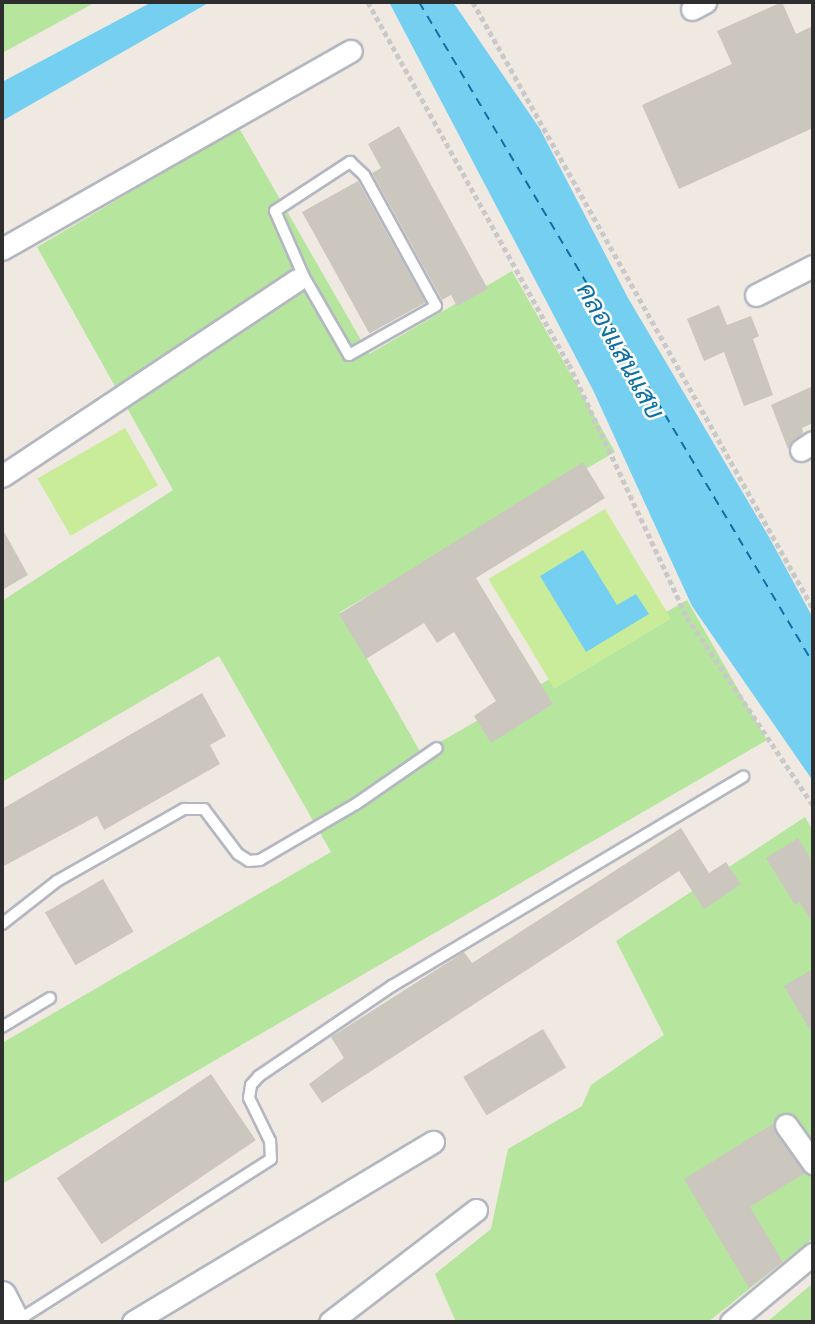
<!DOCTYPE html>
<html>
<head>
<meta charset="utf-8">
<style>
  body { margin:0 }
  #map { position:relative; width:815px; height:1324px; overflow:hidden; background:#efe9e1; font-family:Figtree,Sarabun,sans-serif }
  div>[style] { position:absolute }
  .green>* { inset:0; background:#b6e59e }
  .pitch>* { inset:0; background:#c9ec9a; transform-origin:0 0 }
  .water>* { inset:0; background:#75cff0 }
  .ferry>* { height:2px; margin-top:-1px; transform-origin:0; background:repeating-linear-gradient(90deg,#0d6fa3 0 9px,transparent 0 16px) }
  .building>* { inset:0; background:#cbc7bf; transform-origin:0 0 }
  .path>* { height:4.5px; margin-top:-2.25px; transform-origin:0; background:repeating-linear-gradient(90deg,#c9c9c9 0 5px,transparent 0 8.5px) }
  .roads { filter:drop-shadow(2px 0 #b4b7c1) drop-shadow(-2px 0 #b4b7c1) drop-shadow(0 2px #b4b7c1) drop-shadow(0 -2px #b4b7c1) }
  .lane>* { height:10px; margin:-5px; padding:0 5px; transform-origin:5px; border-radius:5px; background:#fff }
  .street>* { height:21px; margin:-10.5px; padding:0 10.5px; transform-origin:10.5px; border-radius:10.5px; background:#fff }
  .secondary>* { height:28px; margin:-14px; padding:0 14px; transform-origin:14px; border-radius:14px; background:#fff }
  span { translate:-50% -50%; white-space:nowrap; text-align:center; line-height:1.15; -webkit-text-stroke:5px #fff; paint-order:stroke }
  .water-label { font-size:26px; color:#0d6fa3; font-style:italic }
  .frame { position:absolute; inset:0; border:4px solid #2e2e2e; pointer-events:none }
</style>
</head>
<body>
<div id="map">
  <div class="green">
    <i style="clip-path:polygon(2px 2px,96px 2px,2px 53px)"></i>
    <i style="clip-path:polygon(239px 128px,369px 354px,512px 271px,615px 452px,340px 612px,421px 753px,687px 600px,767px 740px,2px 1184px,2px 1043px,331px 852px,219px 656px,2px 782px,2px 601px,173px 490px,37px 247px)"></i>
    <i style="clip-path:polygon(805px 817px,813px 831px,813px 1238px,708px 1322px,456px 1322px,435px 1274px,491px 1229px,508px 1149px,582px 1106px,591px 1085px,664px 1035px,616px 941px)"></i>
    <i style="clip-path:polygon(813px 1283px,813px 1322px,767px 1322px)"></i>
  </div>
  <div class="pitch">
    <i style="left:125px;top:428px;width:66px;height:101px;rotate:60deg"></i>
    <i style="left:605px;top:509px;width:128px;height:136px;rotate:59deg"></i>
  </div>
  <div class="water">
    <i style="clip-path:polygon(152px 2px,210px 2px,2px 121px,2px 82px)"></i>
    <i style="clip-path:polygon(389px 2px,453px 2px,540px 129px,628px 298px,769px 537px,813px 618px,813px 781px,692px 606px,593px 390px)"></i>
    <i style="clip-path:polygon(583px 550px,617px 605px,636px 594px,649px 614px,586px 652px,540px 576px)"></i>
  </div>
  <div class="ferry">
    <i style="left:419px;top:2px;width:770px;rotate:59.2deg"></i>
  </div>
  <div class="building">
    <i style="clip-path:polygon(782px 2px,796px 34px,813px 26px,813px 128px,679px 189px,642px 105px,732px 64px,717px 31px)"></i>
    <i style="clip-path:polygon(399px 126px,488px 289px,457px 306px,451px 295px,442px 300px,372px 173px,381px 168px,368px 144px)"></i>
    <i style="left:358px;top:181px;width:139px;height:64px;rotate:61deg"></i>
    <i style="clip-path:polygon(719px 305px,727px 325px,751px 316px,759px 336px,753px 339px,773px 395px,744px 406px,724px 352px,704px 361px,687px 319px)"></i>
    <i style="clip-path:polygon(813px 386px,813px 423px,802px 428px,803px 433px,788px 449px,771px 405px)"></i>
    <i style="clip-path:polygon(583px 462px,605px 498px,476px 578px,553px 704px,491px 743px,474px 716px,496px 701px,454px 632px,437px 643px,424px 623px,366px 659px,339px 614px)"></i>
    <i style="clip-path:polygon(2px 528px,28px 575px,2px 590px)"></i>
    <i style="clip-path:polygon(202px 693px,226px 736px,210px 745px,220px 764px,104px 830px,97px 816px,2px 867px,2px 809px)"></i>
    <i style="clip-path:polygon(681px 828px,709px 873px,726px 862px,741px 884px,704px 909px,679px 871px,322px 1103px,309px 1084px,344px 1058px,331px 1037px,464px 952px,472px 963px)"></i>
    <i style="clip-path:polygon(798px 838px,813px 862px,813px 924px,800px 902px,795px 905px,766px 858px)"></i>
    <i style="left:103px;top:879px;width:61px;height:67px;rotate:60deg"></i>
    <i style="clip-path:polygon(813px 969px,813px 1035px,784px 986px)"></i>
    <i style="left:543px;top:1029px;width:45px;height:93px;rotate:59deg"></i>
    <i style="left:211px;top:1074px;width:80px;height:186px;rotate:56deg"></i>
    <i style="clip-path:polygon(773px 1124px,805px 1173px,750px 1207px,783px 1262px,749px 1288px,684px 1179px)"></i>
  </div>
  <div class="path">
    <i style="left:368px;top:2px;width:414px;rotate:61deg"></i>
    <i style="left:569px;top:364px;width:279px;rotate:65deg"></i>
    <i style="left:687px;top:617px;width:226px;rotate:56.2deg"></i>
    <i style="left:473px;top:2px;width:695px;rotate:60.71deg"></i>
  </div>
  <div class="roads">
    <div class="lane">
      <i style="left:350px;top:162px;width:19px;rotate:43deg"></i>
      <i style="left:364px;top:175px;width:149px;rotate:61.2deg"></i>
      <i style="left:436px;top:306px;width:100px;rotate:150.6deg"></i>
      <i style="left:349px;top:355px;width:90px;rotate:-120deg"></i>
      <i style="left:304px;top:277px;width:72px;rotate:-113.7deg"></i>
      <i style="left:275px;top:211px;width:90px;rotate:-33.2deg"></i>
      <i style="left:2px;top:924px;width:70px;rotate:-38deg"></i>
      <i style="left:57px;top:881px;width:146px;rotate:-29.6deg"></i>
      <i style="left:184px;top:809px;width:20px"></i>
      <i style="left:204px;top:809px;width:56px;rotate:52.9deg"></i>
      <i style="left:238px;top:854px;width:13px;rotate:32deg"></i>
      <i style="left:249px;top:861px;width:11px;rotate:-5deg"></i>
      <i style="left:260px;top:860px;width:111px;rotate:-30.3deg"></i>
      <i style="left:356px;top:804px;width:98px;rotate:-34.7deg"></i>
      <i style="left:2px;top:1027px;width:56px;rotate:-31.1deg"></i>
      <i style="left:17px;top:1321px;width:301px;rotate:-32.5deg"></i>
      <i style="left:271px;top:1159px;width:18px;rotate:-93deg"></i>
      <i style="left:270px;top:1141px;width:48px;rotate:-116deg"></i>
      <i style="left:249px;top:1098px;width:13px;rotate:-81deg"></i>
      <i style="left:251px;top:1085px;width:12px;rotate:-48deg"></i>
      <i style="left:259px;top:1076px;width:161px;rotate:-34.1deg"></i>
      <i style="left:392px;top:986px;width:409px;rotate:-30.8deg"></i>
    </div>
    <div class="street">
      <i style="left:692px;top:9px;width:15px;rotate:-28deg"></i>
      <i style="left:2px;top:249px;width:401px;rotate:-29.6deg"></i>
      <i style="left:756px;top:295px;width:64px;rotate:-27deg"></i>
      <i style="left:801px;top:450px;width:14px;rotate:-34deg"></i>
      <i style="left:2px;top:476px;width:354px;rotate:-33.6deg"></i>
      <i style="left:786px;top:1125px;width:47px;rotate:54.6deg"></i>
      <i style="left:133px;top:1322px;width:350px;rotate:-31deg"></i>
      <i style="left:330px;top:1322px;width:184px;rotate:-37.5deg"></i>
      <i style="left:731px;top:1322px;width:107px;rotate:-39.7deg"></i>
    </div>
    <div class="secondary">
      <i style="left:2px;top:1296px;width:29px;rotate:63deg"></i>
    </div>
  </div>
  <div class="water-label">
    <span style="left:620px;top:351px;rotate:61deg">คลองแสนแสบ</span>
  </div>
  <div class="frame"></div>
</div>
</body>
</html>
